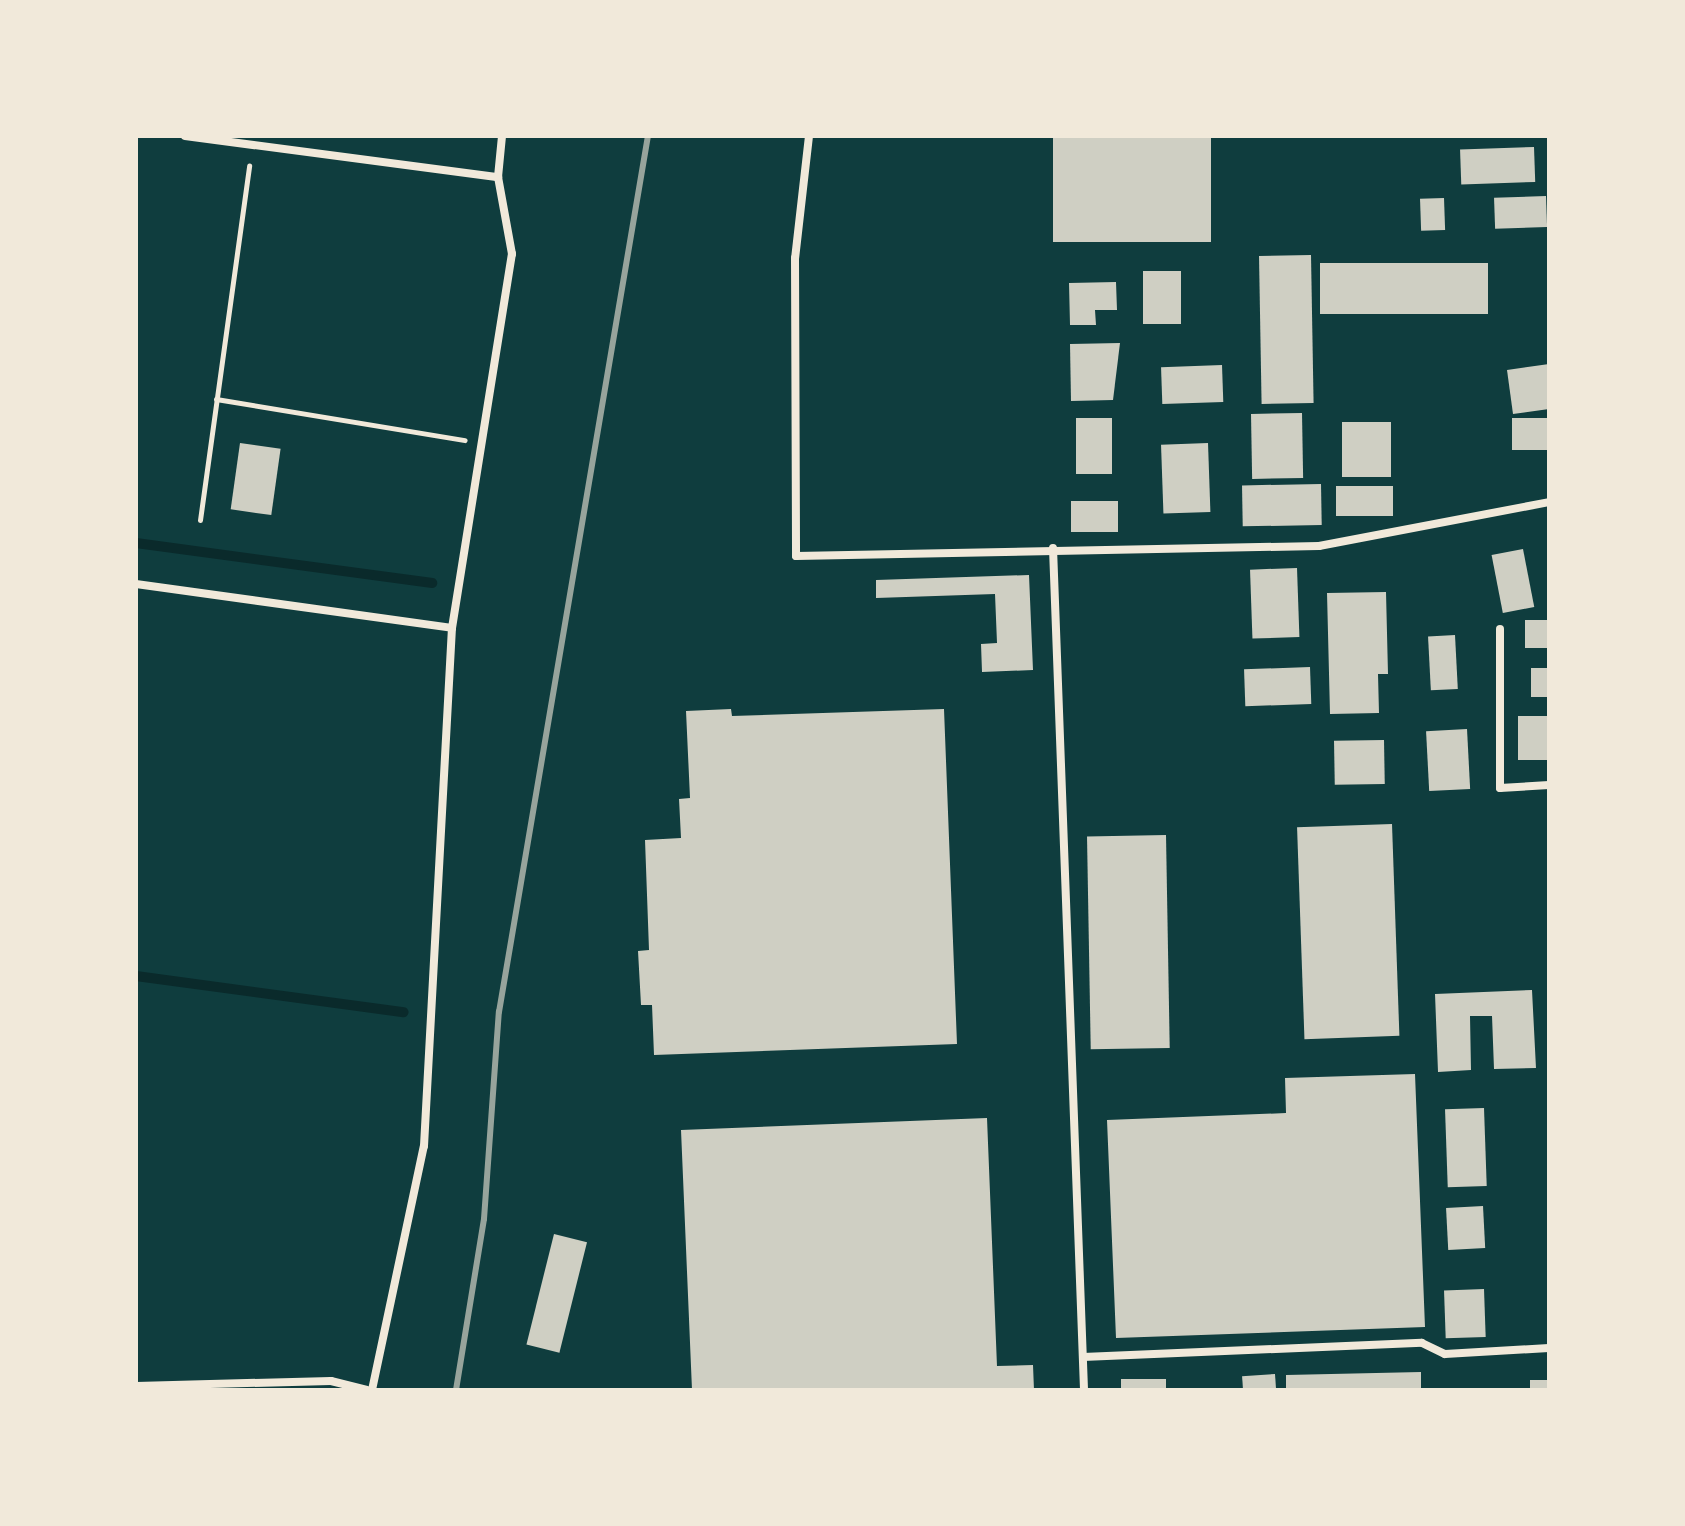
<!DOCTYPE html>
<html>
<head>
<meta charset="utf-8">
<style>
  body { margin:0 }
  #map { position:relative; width:1685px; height:1526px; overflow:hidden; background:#0f3d3e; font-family:Figtree,sans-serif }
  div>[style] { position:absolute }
  .stream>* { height:10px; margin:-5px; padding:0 5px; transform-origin:5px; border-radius:5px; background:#0a2a2b }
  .building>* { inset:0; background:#cfcfc3; transform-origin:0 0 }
  .path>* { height:5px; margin:-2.5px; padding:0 2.5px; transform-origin:2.5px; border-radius:2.5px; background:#f1e9da }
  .minor>* { height:8px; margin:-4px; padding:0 4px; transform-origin:4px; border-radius:4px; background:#f1e9da }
  .rail>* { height:6px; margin:-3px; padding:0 3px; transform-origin:3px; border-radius:3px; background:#97a49c }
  span { translate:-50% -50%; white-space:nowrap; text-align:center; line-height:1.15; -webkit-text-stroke:6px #f1e9da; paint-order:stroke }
  .frame { position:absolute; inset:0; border:138px solid #f1e9da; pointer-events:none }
</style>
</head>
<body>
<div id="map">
  <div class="stream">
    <i style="left:136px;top:543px;width:299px;rotate:7.7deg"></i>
    <i style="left:136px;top:976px;width:270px;rotate:7.7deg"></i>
  </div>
  <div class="building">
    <i style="left:1053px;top:136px;width:158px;height:106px"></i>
    <i style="left:1534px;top:147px;width:35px;height:74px;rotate:88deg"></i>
    <i style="left:1546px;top:196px;width:31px;height:52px;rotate:88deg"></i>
    <i style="left:1444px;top:198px;width:32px;height:24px;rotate:88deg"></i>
    <i style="left:1311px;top:255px;width:148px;height:52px;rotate:89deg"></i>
    <i style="left:1488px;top:263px;width:51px;height:168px;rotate:90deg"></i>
    <i style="left:1143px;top:271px;width:38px;height:53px"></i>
    <i style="clip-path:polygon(1116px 282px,1117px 310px,1095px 310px,1096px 325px,1070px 325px,1069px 283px)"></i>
    <i style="clip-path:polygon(1120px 343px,1113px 400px,1071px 401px,1070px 344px)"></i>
    <i style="clip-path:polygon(1549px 364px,1549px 409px,1513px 414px,1507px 370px)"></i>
    <i style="left:1222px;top:365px;width:37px;height:61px;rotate:88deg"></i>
    <i style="left:1302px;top:413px;width:65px;height:51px;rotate:89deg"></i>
    <i style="left:1076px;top:418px;width:36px;height:56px"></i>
    <i style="left:1549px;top:418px;width:32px;height:37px;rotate:90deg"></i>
    <i style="left:1342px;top:422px;width:49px;height:55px"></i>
    <i style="left:240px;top:443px;width:41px;height:67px;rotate:8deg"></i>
    <i style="left:1208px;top:443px;width:69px;height:47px;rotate:88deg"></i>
    <i style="left:1321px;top:484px;width:41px;height:79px;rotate:89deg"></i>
    <i style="left:1393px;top:486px;width:30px;height:57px;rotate:90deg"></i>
    <i style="left:1118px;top:501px;width:31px;height:47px;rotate:90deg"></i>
    <i style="left:1523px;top:549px;width:59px;height:32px;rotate:79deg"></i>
    <i style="left:1297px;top:568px;width:69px;height:47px;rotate:88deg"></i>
    <i style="clip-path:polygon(1029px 575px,1033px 670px,982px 672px,981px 644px,997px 643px,995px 594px,876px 598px,876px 580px)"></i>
    <i style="clip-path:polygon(1386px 592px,1388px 674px,1378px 674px,1379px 713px,1330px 714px,1327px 593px)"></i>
    <i style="left:1549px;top:620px;width:28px;height:24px;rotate:90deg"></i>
    <i style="left:1455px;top:635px;width:54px;height:27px;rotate:87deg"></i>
    <i style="left:1310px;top:667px;width:37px;height:66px;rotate:88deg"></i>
    <i style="left:1549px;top:668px;width:29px;height:18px;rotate:90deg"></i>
    <i style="clip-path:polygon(731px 709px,732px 716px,944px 709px,957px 1044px,654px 1055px,652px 1005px,641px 1005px,638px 951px,649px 950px,645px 840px,681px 838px,679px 799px,690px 798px,686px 711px)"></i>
    <i style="left:1549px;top:716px;width:44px;height:31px;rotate:90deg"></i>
    <i style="left:1467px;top:729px;width:60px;height:41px;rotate:87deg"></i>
    <i style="left:1384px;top:740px;width:44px;height:50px;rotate:89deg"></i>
    <i style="left:1392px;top:824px;width:212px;height:95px;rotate:88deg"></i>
    <i style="left:1166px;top:835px;width:213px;height:79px;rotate:89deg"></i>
    <i style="clip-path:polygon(1532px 990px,1536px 1068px,1494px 1069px,1492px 1016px,1470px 1016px,1471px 1070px,1438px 1072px,1435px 994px)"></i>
    <i style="clip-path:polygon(1415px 1074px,1425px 1327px,1116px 1338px,1107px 1120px,1286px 1113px,1285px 1078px)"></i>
    <i style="left:1484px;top:1108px;width:78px;height:39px;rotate:88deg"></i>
    <i style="clip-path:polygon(987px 1118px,997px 1366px,1033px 1365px,1034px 1390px,692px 1390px,681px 1130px)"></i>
    <i style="left:1483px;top:1206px;width:42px;height:37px;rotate:87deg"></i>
    <i style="left:554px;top:1234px;width:34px;height:114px;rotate:14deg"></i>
    <i style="left:1484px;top:1289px;width:48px;height:40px;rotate:88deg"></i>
    <i style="clip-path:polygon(1421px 1372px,1421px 1390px,1286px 1390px,1286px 1375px)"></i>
    <i style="left:1275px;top:1374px;width:16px;height:33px;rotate:86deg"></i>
    <i style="left:1166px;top:1379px;width:11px;height:45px;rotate:90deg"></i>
    <i style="left:1549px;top:1380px;width:10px;height:19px;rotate:90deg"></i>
  </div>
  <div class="path">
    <i style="left:216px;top:399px;width:252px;rotate:9.4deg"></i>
    <i style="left:200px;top:520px;width:358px;rotate:-82.1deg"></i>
  </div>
  <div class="minor">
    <i style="left:185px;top:136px;width:316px;rotate:7.5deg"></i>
    <i style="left:809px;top:136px;width:123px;rotate:96.5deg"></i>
    <i style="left:795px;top:258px;width:298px;rotate:89.8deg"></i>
    <i style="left:796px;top:556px;width:523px;rotate:-1.1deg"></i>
    <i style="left:1319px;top:546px;width:234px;rotate:-10.8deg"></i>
    <i style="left:1053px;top:548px;width:843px;rotate:87.89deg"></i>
    <i style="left:136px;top:584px;width:319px;rotate:7.9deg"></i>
    <i style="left:1500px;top:629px;width:159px;rotate:90deg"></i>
    <i style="left:1500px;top:788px;width:49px;rotate:-3.5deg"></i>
    <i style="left:1083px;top:1357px;width:339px;rotate:-2.4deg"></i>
    <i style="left:1422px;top:1343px;width:25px;rotate:26deg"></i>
    <i style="left:1445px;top:1354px;width:104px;rotate:-3.3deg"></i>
    <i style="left:136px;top:1386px;width:195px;rotate:-1.5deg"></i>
    <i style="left:331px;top:1381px;width:37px;rotate:14deg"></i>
    <i style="left:372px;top:1390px;width:249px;rotate:-78deg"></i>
    <i style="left:424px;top:1146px;width:519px;rotate:-86.91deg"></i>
    <i style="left:452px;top:628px;width:379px;rotate:-80.9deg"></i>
    <i style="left:512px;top:254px;width:78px;rotate:-100.3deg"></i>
    <i style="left:498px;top:177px;width:41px;rotate:-84.4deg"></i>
  </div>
  <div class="rail">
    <i style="left:456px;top:1390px;width:173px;rotate:-80.7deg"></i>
    <i style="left:484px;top:1219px;width:208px;rotate:-85.9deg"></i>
    <i style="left:499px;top:1012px;width:889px;rotate:-80.35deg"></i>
  </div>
  <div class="frame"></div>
</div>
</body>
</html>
